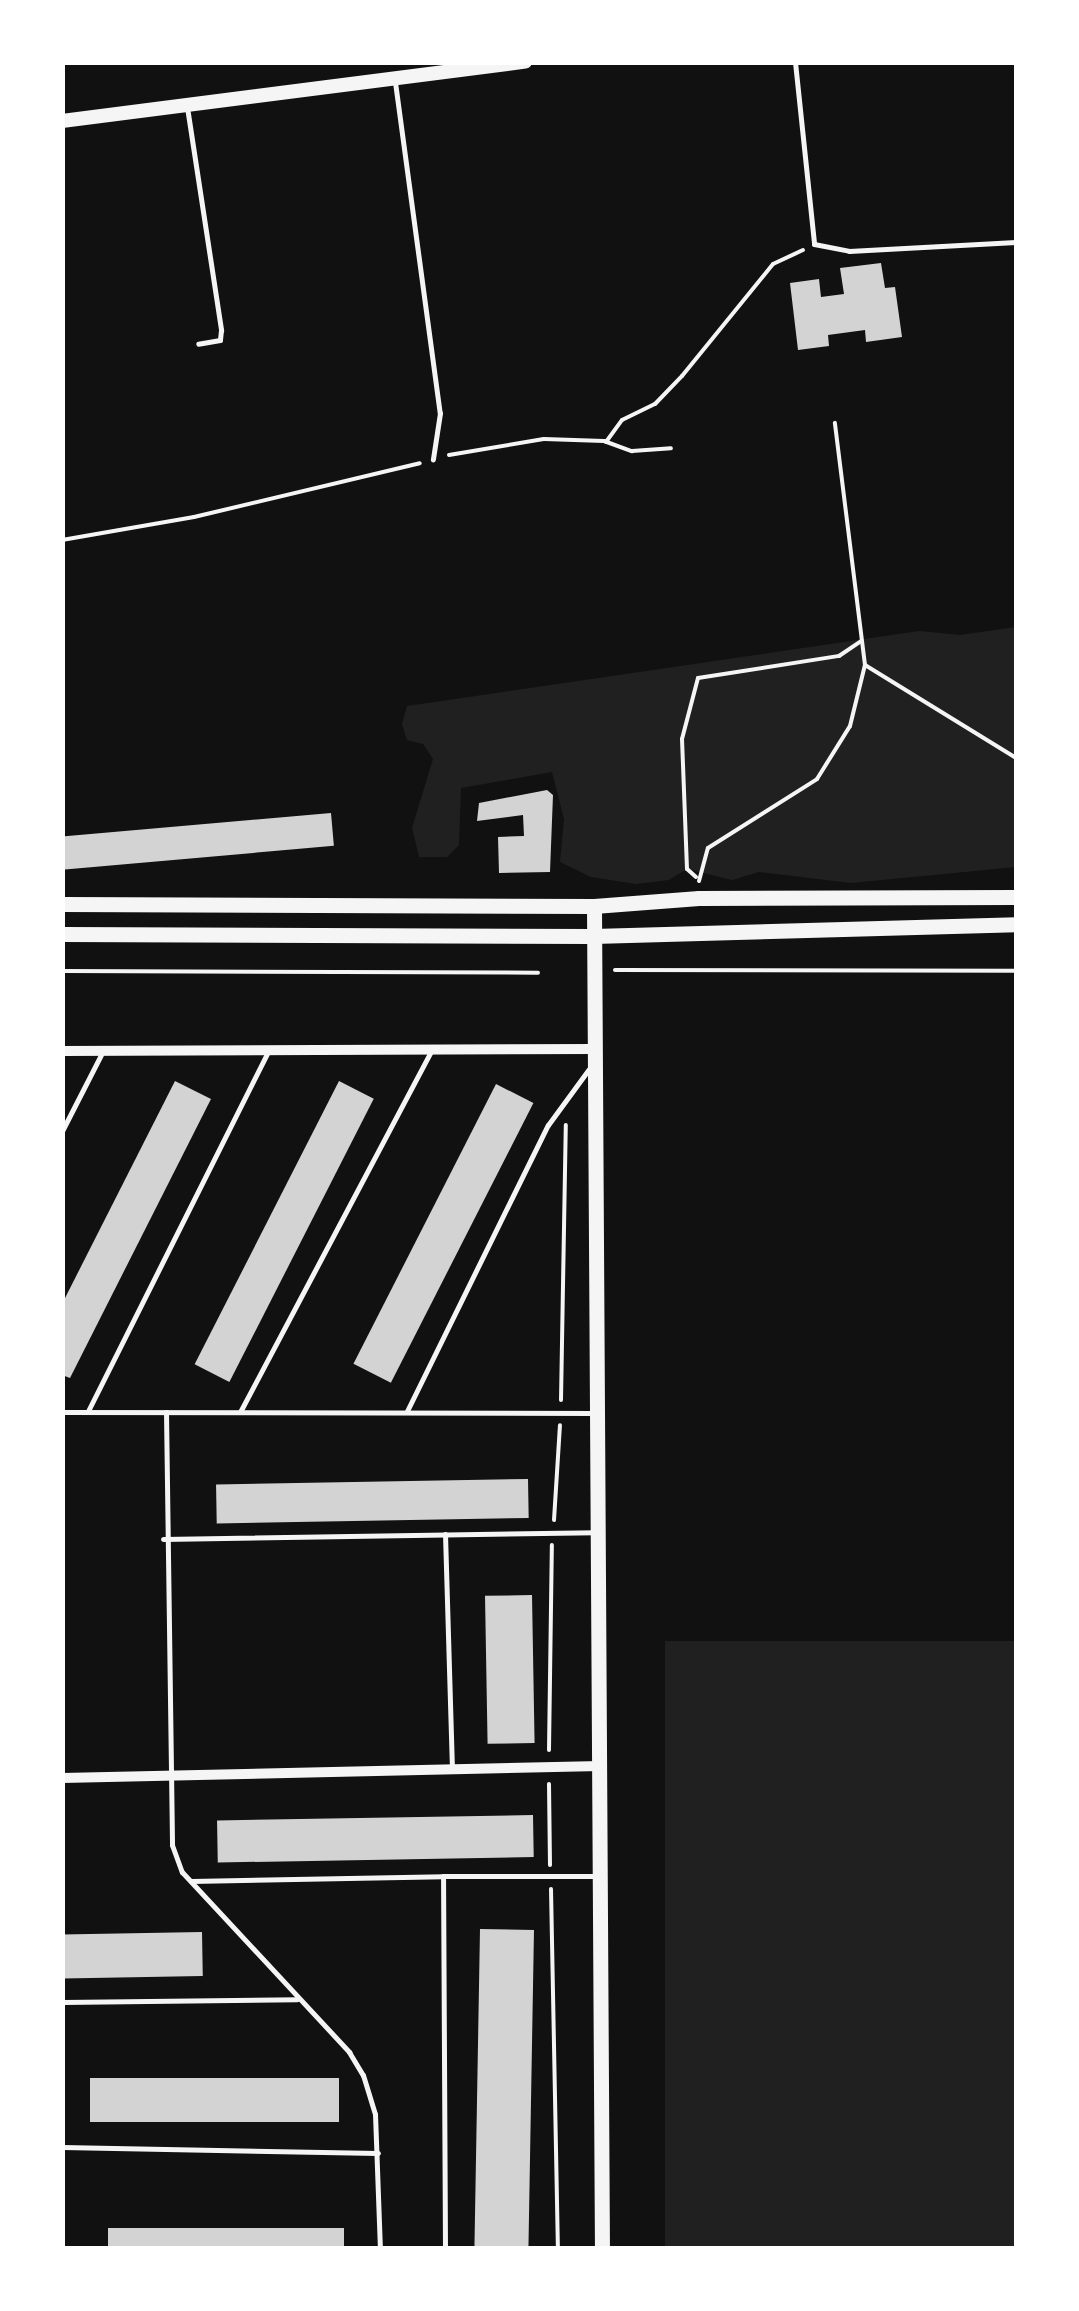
<!DOCTYPE html>
<html>
<head>
<meta charset="utf-8">
<style>
  body { margin:0 }
  #map { position:relative; width:1079px; height:2311px; overflow:hidden; background:#111; font-family:Lato,sans-serif }
  div>[style] { position:absolute }
  .green>* { inset:0; background:#202020; transform-origin:0 0 }
  .building>* { inset:0; background:#d3d3d3; transform-origin:0 0 }
  .path>* { height:4px; margin:-2px; padding:0 2px; transform-origin:2px; border-radius:2px; background:#f5f5f5 }
  .service>* { height:5px; margin:-2.5px; padding:0 2.5px; transform-origin:2.5px; border-radius:2.5px; background:#f5f5f5 }
  .minor>* { height:10px; margin:-5px; padding:0 5px; transform-origin:5px; border-radius:5px; background:#f5f5f5 }
  .tertiary>* { height:14px; margin:-7px; padding:0 7px; transform-origin:7px; border-radius:7px; background:#f5f5f5 }
  .secondary>* { height:15px; margin:-7.5px; padding:0 7.5px; transform-origin:7.5px; border-radius:7.5px; background:#f5f5f5 }
  span { translate:-50% -50%; white-space:nowrap; text-align:center; line-height:1.15; -webkit-text-stroke:9px #fff; paint-order:stroke }
  .frame { position:absolute; inset:0; border:65px solid #fff; pointer-events:none }
</style>
</head>
<body>
<div id="map">
  <div class="green">
    <i style="clip-path:polygon(1016px 627px,1016px 867px,851px 883px,759px 872px,732px 880px,687px 869px,669px 880px,636px 884px,591px 877px,560px 862px,564px 819px,552px 772px,461px 788px,459px 845px,447px 857px,419px 857px,412px 828px,433px 759px,423px 744px,407px 740px,402px 724px,407px 706px,919px 631px,960px 635px)"></i>
    <i style="left:1016px;top:1641px;width:607px;height:351px;rotate:90deg"></i>
  </div>
  <div class="building">
    <i style="clip-path:polygon(881px 263px,885px 288px,895px 287px,902px 337px,866px 342px,865px 330px,828px 335px,829px 346px,798px 350px,790px 283px,819px 279px,821px 297px,844px 294px,840px 268px)"></i>
    <i style="clip-path:polygon(547px 790px,553px 795px,550px 872px,499px 873px,498px 837px,524px 836px,523px 815px,477px 821px,479px 803px)"></i>
    <i style="left:331px;top:813px;width:33px;height:270px;rotate:85deg"></i>
    <i style="clip-path:polygon(175px 1081px,211px 1099px,70px 1378px,62px 1375px,62px 1304px)"></i>
    <i style="left:339px;top:1081px;width:39px;height:318px;rotate:27deg"></i>
    <i style="left:496px;top:1084px;width:42px;height:314px;rotate:27deg"></i>
    <i style="left:528px;top:1479px;width:39px;height:312px;rotate:89deg"></i>
    <i style="left:532px;top:1595px;width:148px;height:47px;rotate:89deg"></i>
    <i style="left:533px;top:1815px;width:42px;height:316px;rotate:89deg"></i>
    <i style="left:480px;top:1929px;width:54px;height:319px;rotate:1deg"></i>
    <i style="left:202px;top:1932px;width:44px;height:140px;rotate:89deg"></i>
    <i style="left:90px;top:2078px;width:249px;height:44px"></i>
    <i style="left:344px;top:2228px;width:20px;height:236px;rotate:90deg"></i>
  </div>
  <div class="path">
    <i style="left:606px;top:442px;width:27px;rotate:-54deg"></i>
    <i style="left:622px;top:420px;width:37px;rotate:-26deg"></i>
    <i style="left:655px;top:404px;width:39px;rotate:-46deg"></i>
    <i style="left:682px;top:376px;width:144px;rotate:-50.9deg"></i>
    <i style="left:773px;top:264px;width:33px;rotate:-25deg"></i>
    <i style="left:449px;top:455px;width:96px;rotate:-9.6deg"></i>
    <i style="left:544px;top:439px;width:60px;rotate:1.9deg"></i>
    <i style="left:604px;top:441px;width:30px;rotate:20deg"></i>
    <i style="left:632px;top:451px;width:39px;rotate:-4deg"></i>
    <i style="left:62px;top:540px;width:134px;rotate:-9.9deg"></i>
    <i style="left:194px;top:517px;width:232px;rotate:-13.4deg"></i>
    <i style="left:865px;top:665px;width:177px;rotate:31.6deg"></i>
    <i style="left:696px;top:877px;width:12px;rotate:-138deg"></i>
    <i style="left:687px;top:869px;width:130px;rotate:-92.2deg"></i>
    <i style="left:682px;top:739px;width:63px;rotate:-75.3deg"></i>
    <i style="left:698px;top:678px;width:143px;rotate:-8.9deg"></i>
    <i style="left:839px;top:656px;width:27px;rotate:-34deg"></i>
    <i style="left:699px;top:881px;width:34px;rotate:-75deg"></i>
    <i style="left:708px;top:848px;width:129px;rotate:-32.3deg"></i>
    <i style="left:817px;top:779px;width:62px;rotate:-58.1deg"></i>
    <i style="left:850px;top:726px;width:63px;rotate:-76.2deg"></i>
    <i style="left:865px;top:665px;width:244px;rotate:-97.1deg"></i>
    <i style="left:615px;top:970px;width:401px;rotate:0.1deg"></i>
    <i style="left:62px;top:971px;width:476px;rotate:0.2deg"></i>
    <i style="left:561px;top:1400px;width:275px;rotate:-89deg"></i>
    <i style="left:554px;top:1520px;width:95px;rotate:-86.4deg"></i>
    <i style="left:549px;top:1750px;width:205px;rotate:-89.2deg"></i>
    <i style="left:549px;top:1784px;width:81px;rotate:89.3deg"></i>
    <i style="left:551px;top:1889px;width:359px;rotate:88.9deg"></i>
  </div>
  <div class="service">
    <i style="left:795px;top:62px;width:183px;rotate:84deg"></i>
    <i style="left:814px;top:244px;width:36px;rotate:11deg"></i>
    <i style="left:849px;top:251px;width:167px;rotate:-3.1deg"></i>
    <i style="left:395px;top:82px;width:334px;rotate:82.3deg"></i>
    <i style="left:440px;top:413px;width:47px;rotate:98.7deg"></i>
    <i style="left:187px;top:107px;width:226px;rotate:81.3deg"></i>
    <i style="left:221px;top:330px;width:10px;rotate:96deg"></i>
    <i style="left:220px;top:340px;width:22px;rotate:170deg"></i>
    <i style="left:62px;top:1131px;width:88px;rotate:-62.9deg"></i>
    <i style="left:88px;top:1411px;width:402px;rotate:-63.4deg"></i>
    <i style="left:407px;top:1411px;width:319px;rotate:-63.8deg"></i>
    <i style="left:548px;top:1125px;width:69px;rotate:-53.8deg"></i>
    <i style="left:62px;top:1412px;width:531px;rotate:0.11deg"></i>
    <i style="left:166px;top:1412px;width:433px;rotate:89.2deg"></i>
    <i style="left:172px;top:1845px;width:29px;rotate:70deg"></i>
    <i style="left:182px;top:1872px;width:246px;rotate:47.1deg"></i>
    <i style="left:349px;top:2052px;width:27px;rotate:59deg"></i>
    <i style="left:363px;top:2075px;width:41px;rotate:72.9deg"></i>
    <i style="left:375px;top:2114px;width:134px;rotate:87.9deg"></i>
    <i style="left:240px;top:1412px;width:410px;rotate:-62.1deg"></i>
    <i style="left:445px;top:1534px;width:235px;rotate:88.3deg"></i>
    <i style="left:163px;top:1539px;width:432px;rotate:-0.9deg"></i>
    <i style="left:191px;top:1881px;width:252px;rotate:-1.1deg"></i>
    <i style="left:62px;top:2002px;width:235px;rotate:-0.7deg"></i>
    <i style="left:62px;top:2147px;width:316px;rotate:1.1deg"></i>
    <i style="left:445px;top:2248px;width:372px;rotate:-90.3deg"></i>
    <i style="left:443px;top:1876px;width:155px"></i>
  </div>
  <div class="minor">
    <i style="left:62px;top:1051px;width:534px;rotate:-0.21deg"></i>
    <i style="left:62px;top:1778px;width:539px;rotate:-1.28deg"></i>
  </div>
  <div class="tertiary">
    <i style="left:62px;top:121px;width:467px;rotate:-7.3deg"></i>
  </div>
  <div class="secondary">
    <i style="left:62px;top:904px;width:532px;rotate:0.22deg"></i>
    <i style="left:594px;top:906px;width:105px;rotate:-4.4deg"></i>
    <i style="left:699px;top:898px;width:317px;rotate:-0.2deg"></i>
    <i style="left:594px;top:906px;width:1342px;rotate:89.66deg"></i>
    <i style="left:62px;top:934px;width:531px;rotate:0.22deg"></i>
    <i style="left:593px;top:936px;width:423px;rotate:-1.6deg"></i>
  </div>
  <div class="frame"></div>
</div>
</body>
</html>
